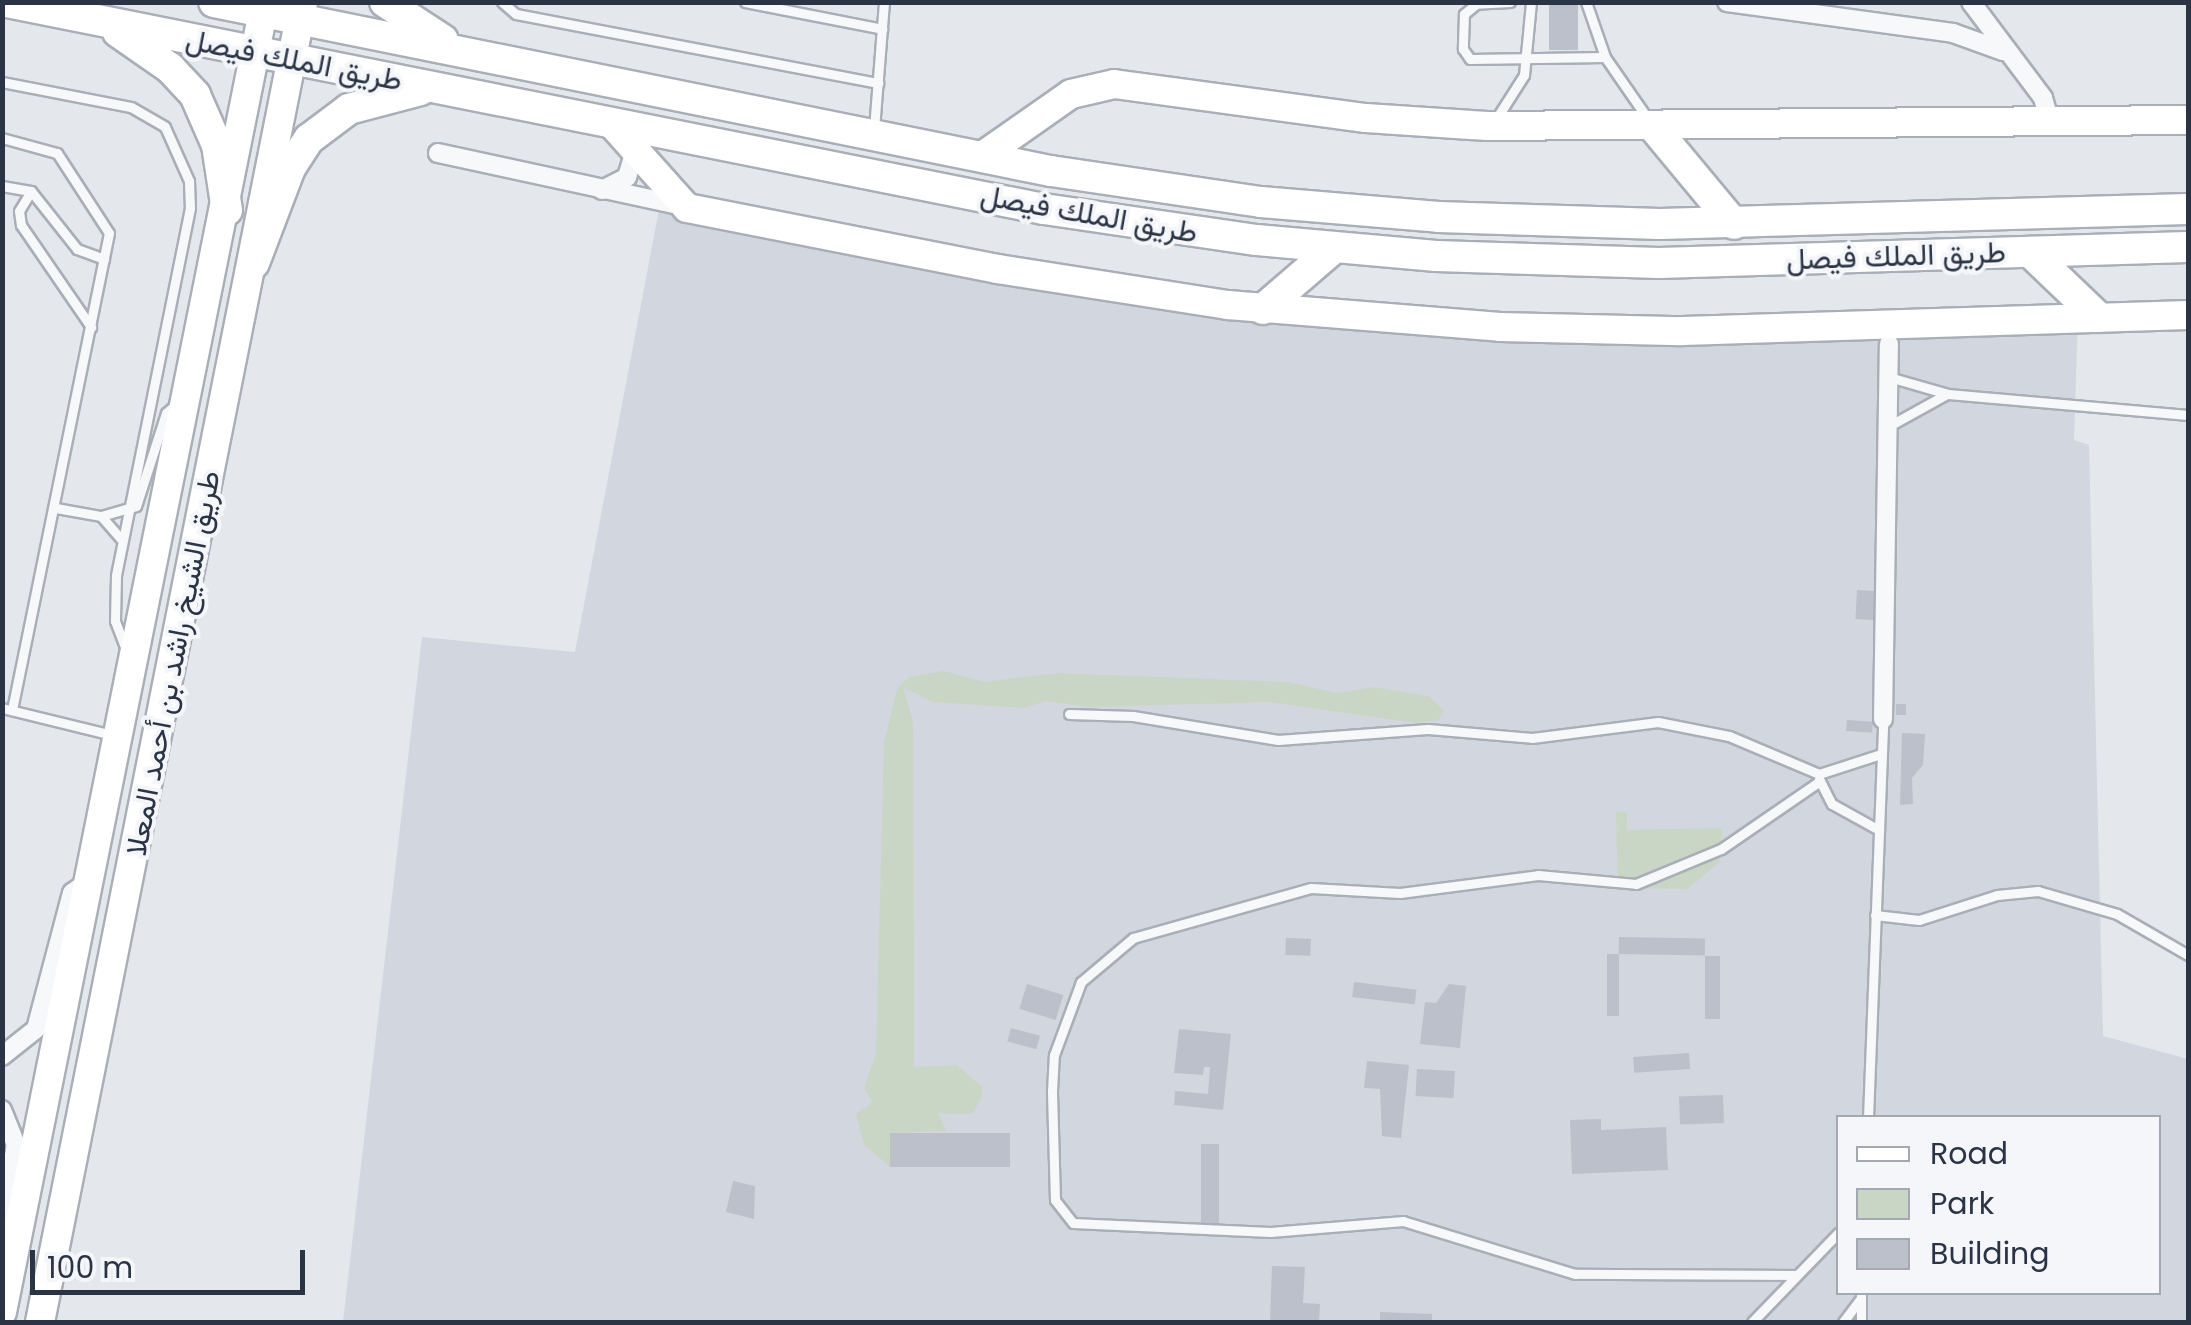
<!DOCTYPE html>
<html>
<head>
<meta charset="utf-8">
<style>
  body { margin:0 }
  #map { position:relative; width:2191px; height:1325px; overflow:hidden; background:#e4e7ec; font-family:Poppins,Vazirmatn,sans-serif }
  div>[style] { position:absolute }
  .built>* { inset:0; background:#d2d6de }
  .green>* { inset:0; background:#c9d6c5 }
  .building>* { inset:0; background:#bbc0ca; transform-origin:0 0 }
  .roads { filter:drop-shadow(2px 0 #a9aeb7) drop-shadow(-2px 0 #a9aeb7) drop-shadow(0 2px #a9aeb7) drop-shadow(0 -2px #a9aeb7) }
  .lane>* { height:9px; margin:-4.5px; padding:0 4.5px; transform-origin:4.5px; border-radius:4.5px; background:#f7f8fa }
  .street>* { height:18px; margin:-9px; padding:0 9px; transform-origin:9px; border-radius:9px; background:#f7f8fa }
  .secondary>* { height:28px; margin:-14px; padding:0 14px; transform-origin:14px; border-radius:14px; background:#fff }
  .primary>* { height:30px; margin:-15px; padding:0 15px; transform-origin:15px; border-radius:15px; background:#fff }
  span { translate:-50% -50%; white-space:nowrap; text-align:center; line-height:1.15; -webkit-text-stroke:8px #f4f6f9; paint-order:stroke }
  .street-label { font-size:30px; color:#2b3445 }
  .frame { position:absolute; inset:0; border:5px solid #2b3445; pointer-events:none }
  .legend { position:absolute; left:1836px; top:1115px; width:325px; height:180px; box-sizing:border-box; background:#f4f6f9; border:2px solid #a4a8b1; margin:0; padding:12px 18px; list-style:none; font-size:30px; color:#2b3445 }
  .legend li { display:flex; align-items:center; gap:20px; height:50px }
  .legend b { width:50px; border:2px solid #a4a8b1 }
  .scale { position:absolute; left:30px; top:1250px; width:275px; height:45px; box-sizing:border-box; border:5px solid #2b3445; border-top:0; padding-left:12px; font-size:30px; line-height:35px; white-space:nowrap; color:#2b3445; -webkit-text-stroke:8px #f4f6f9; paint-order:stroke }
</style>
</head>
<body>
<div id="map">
  <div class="built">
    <i style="clip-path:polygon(evenodd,661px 199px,1385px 324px,2078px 316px,2074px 440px,2089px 445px,2103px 1036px,2188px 1059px,2188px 1322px,343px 1322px,422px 637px,575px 652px,661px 199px,1838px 1118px,2158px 1118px,2158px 1292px,1838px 1292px,1838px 1118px)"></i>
  </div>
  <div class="green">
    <i style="clip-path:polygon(944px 671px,984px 682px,1057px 673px,1288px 682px,1337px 693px,1373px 687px,1428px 696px,1444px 711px,1439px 720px,1417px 723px,1270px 702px,1091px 707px,1046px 701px,1024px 708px,932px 702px,903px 687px,913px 723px,914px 1067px,957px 1065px,982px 1087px,982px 1097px,972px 1114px,938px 1113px,946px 1131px,891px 1133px,890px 1167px,864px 1144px,856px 1114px,872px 1102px,864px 1088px,876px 1054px,884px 743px,897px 689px,909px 677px)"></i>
    <i style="clip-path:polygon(1616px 812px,1627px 812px,1627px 830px,1722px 828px,1720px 861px,1688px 889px,1618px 888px)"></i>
  </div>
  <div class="building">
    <i style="left:1549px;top:2px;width:29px;height:48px"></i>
    <i style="left:1857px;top:590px;width:18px;height:29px;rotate:3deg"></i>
    <i style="left:1896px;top:704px;width:10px;height:11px"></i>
    <i style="left:1847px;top:720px;width:26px;height:11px;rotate:4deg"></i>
    <i style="clip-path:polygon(1902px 733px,1925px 734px,1923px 765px,1912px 778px,1913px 804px,1900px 805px)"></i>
    <i style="left:1619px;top:937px;width:86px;height:17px;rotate:1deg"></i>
    <i style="left:1286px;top:938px;width:25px;height:17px;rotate:2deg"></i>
    <i style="left:1607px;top:954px;width:12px;height:62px"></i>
    <i style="left:1705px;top:956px;width:15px;height:63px"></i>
    <i style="left:1354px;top:982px;width:63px;height:15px;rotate:7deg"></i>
    <i style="left:1027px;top:984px;width:38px;height:26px;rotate:17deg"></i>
    <i style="clip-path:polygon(1449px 984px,1466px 986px,1460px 1048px,1420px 1044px,1425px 1002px,1436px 1003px)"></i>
    <i style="left:1011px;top:1028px;width:30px;height:14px;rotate:15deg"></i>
    <i style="clip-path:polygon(1179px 1029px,1231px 1034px,1223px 1110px,1174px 1105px,1175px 1091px,1208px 1094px,1210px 1067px,1204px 1067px,1203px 1075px,1174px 1073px)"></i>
    <i style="left:1689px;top:1053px;width:16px;height:56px;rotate:86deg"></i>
    <i style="clip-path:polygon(1367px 1061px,1409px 1065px,1401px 1138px,1382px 1136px,1380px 1089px,1364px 1088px)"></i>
    <i style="left:1417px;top:1069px;width:38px;height:27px;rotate:3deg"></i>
    <i style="left:1723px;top:1095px;width:28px;height:44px;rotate:88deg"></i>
    <i style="clip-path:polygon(1601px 1119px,1601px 1130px,1666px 1127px,1668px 1170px,1572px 1174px,1570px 1120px)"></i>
    <i style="left:890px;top:1133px;width:120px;height:34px"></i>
    <i style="left:1201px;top:1144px;width:18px;height:81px"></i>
    <i style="clip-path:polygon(733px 1181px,755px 1186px,754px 1219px,726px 1212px)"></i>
    <i style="clip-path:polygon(1272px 1266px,1305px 1267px,1303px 1303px,1320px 1304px,1319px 1322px,1270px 1322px)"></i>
    <i style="clip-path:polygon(1380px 1312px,1432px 1314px,1432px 1322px,1380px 1322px)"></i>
  </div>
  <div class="roads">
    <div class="lane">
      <i style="left:502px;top:2px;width:18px;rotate:41deg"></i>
      <i style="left:516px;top:14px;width:369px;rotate:10.8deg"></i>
      <i style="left:745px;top:2px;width:140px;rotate:11.1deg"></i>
      <i style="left:1510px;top:2px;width:34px;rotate:177deg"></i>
      <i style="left:1476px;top:4px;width:16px;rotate:140deg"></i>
      <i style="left:1464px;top:14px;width:35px;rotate:92deg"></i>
      <i style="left:1463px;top:49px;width:12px;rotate:55deg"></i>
      <i style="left:1470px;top:59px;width:135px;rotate:-0.8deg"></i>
      <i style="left:1586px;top:2px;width:58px;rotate:70.9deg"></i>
      <i style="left:1605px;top:57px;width:75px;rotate:55.3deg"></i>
      <i style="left:2px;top:82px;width:131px;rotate:11deg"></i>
      <i style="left:131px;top:107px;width:39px;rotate:30deg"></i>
      <i style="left:165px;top:127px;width:59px;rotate:66deg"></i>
      <i style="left:189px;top:181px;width:27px;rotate:88deg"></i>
      <i style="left:190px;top:208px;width:375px;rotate:101.4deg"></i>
      <i style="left:116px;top:576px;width:45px;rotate:91.3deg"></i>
      <i style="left:115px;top:621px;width:34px;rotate:69deg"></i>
      <i style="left:1496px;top:119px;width:52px;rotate:-57.5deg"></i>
      <i style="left:1524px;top:75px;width:73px;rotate:-84.5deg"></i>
      <i style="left:874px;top:129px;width:127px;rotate:-85.5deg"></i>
      <i style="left:2px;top:138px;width:57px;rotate:15.3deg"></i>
      <i style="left:57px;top:153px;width:95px;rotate:57deg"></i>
      <i style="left:109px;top:233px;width:487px;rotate:101.5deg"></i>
      <i style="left:2px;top:186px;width:29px;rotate:10deg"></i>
      <i style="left:31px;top:191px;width:74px;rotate:51.6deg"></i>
      <i style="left:77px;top:249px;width:29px;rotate:20deg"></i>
      <i style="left:31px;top:191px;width:23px;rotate:121deg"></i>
      <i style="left:19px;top:211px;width:14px;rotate:82deg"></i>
      <i style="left:21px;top:225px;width:124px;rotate:55.5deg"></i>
      <i style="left:1889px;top:377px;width:61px;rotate:16.1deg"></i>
      <i style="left:1948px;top:394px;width:241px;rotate:5deg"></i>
      <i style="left:1889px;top:426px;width:64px;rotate:-29deg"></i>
      <i style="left:56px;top:508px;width:46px;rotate:10.1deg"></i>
      <i style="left:101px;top:516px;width:36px;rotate:-16deg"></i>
      <i style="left:136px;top:506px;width:98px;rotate:-72.1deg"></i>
      <i style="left:166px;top:413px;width:12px;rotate:-42deg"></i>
      <i style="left:101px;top:516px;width:30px;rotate:49deg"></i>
      <i style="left:2px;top:708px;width:113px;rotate:13.8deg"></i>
      <i style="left:1069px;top:714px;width:64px;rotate:1.8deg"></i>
      <i style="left:1133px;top:716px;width:147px;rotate:9.4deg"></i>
      <i style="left:1278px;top:740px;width:150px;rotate:-4.2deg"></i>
      <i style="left:1428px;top:729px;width:104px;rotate:4.9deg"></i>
      <i style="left:1532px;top:738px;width:127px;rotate:-7.2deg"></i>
      <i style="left:1658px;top:722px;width:72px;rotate:11.2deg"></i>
      <i style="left:1729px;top:736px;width:98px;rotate:22.9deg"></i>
      <i style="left:1819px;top:774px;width:65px;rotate:-17.9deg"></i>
      <i style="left:1819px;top:779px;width:28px;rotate:63deg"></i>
      <i style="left:1832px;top:804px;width:54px;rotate:29deg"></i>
      <i style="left:1875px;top:915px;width:44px;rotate:6.5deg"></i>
      <i style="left:1919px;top:920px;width:82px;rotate:-17.8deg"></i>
      <i style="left:1997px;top:895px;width:41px;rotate:-5.6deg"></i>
      <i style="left:2038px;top:891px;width:82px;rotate:16.2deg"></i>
      <i style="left:2117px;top:914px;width:82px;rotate:30deg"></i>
      <i style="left:1868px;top:1118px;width:399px;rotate:-87.8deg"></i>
      <i style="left:1794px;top:1275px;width:219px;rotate:-179.7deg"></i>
      <i style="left:1575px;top:1274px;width:180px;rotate:-162.9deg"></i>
      <i style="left:1403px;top:1221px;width:133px;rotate:175.3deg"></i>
      <i style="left:1270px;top:1232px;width:197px;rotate:-177.4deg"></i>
      <i style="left:1073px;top:1223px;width:29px;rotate:-128deg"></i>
      <i style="left:1055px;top:1200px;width:109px;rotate:-91.6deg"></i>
      <i style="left:1052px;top:1091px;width:36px;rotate:-87deg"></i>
      <i style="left:1054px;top:1055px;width:78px;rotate:-69.7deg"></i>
      <i style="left:1081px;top:982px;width:68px;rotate:-40.2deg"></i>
      <i style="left:1133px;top:938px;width:185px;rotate:-15.7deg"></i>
      <i style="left:1311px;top:888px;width:89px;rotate:3.2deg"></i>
      <i style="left:1400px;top:893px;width:139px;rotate:-7.4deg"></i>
      <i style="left:1538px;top:875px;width:98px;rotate:5.2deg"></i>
      <i style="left:1636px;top:884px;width:92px;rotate:-22.4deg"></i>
      <i style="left:1721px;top:849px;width:120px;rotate:-34.5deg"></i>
      <i style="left:1752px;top:1322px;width:124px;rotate:-46deg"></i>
      <i style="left:1843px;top:1322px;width:30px;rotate:-53deg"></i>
      <i style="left:1861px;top:1322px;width:27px;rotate:-90deg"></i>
    </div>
    <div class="street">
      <i style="left:1727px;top:2px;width:228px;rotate:7.8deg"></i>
      <i style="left:1953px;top:33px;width:53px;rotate:19.8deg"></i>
      <i style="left:1971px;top:2px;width:120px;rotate:53.1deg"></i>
      <i style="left:2043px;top:98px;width:25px;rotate:74deg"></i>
      <i style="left:438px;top:153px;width:247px;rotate:12.2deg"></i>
      <i style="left:602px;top:190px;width:28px;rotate:-27deg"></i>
      <i style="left:627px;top:177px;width:28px;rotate:-73deg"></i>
      <i style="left:1883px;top:719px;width:375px;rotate:-89.1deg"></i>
      <i style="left:2px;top:1056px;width:43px;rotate:-38.5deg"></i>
      <i style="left:36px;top:1029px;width:141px;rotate:-75.2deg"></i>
      <i style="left:72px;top:893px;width:19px;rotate:-36deg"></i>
      <i style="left:2px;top:1110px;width:37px;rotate:68deg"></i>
      <i style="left:16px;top:1144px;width:78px;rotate:100.3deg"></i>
    </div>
    <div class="secondary">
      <i style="left:611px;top:123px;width:114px;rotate:48.2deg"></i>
      <i style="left:687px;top:208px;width:317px;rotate:11.1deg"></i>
      <i style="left:998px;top:269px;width:233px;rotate:8.9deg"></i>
      <i style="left:1228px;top:305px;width:273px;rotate:4.6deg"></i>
      <i style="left:1500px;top:327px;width:182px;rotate:1.3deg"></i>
      <i style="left:1682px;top:331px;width:506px;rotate:-1.81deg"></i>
      <i style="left:981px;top:157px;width:110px;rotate:-35deg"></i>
      <i style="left:1071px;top:94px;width:44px;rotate:-13.1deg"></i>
      <i style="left:1114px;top:84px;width:254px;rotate:7.7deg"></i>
      <i style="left:1366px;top:118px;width:122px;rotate:3.8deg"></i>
      <i style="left:1488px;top:126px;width:700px;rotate:-0.49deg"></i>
      <i style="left:2px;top:1312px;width:1336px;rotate:-78.65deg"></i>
      <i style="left:40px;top:1322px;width:1346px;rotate:-78.73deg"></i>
    </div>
    <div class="primary">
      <i style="left:7px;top:2px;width:1057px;rotate:11.29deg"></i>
      <i style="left:1044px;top:209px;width:215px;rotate:8.3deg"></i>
      <i style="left:1257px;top:240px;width:180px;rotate:5.1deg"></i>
      <i style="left:1436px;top:256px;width:223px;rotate:1.8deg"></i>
      <i style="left:1659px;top:263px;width:529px;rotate:-1.73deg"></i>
      <i style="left:214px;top:2px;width:854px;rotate:11.42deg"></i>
      <i style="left:1051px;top:171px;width:212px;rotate:8.4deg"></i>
      <i style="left:1261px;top:202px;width:178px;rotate:4.8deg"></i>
      <i style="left:1438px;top:217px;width:222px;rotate:1.8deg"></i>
      <i style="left:1660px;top:224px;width:528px;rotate:-1.63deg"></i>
      <i style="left:385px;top:2px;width:69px;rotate:33.2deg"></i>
      <i style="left:118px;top:32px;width:63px;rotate:34.7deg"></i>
      <i style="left:170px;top:68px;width:37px;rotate:47deg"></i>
      <i style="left:195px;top:95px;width:55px;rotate:66.3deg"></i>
      <i style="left:217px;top:145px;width:66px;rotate:81.3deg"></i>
      <i style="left:1656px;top:130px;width:122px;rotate:50.3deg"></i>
      <i style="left:2030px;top:252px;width:94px;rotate:43.7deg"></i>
      <i style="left:254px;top:263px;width:102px;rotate:-69.2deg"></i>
      <i style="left:290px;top:168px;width:35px;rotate:-57deg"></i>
      <i style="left:309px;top:139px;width:50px;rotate:-36.9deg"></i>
      <i style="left:349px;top:109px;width:74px;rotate:-14.8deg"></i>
      <i style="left:1263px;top:309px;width:94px;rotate:-40.7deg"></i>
    </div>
  </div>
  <div class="street-label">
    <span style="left:294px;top:60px;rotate:11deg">طريق الملك فيصل</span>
    <span style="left:1089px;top:214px;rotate:10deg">طريق الملك فيصل</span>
    <span style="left:1896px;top:256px;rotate:-2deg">طريق الملك فيصل</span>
    <span style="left:173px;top:663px;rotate:-79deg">طريق الشيخ راشد بن أحمد المعلا</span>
  </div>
  <div class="frame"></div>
  <ul class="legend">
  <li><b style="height:12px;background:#fff"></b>Road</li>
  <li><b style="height:28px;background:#c9d6c5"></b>Park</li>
  <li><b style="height:28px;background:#bbc0ca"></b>Building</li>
  </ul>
  <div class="scale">100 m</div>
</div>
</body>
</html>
